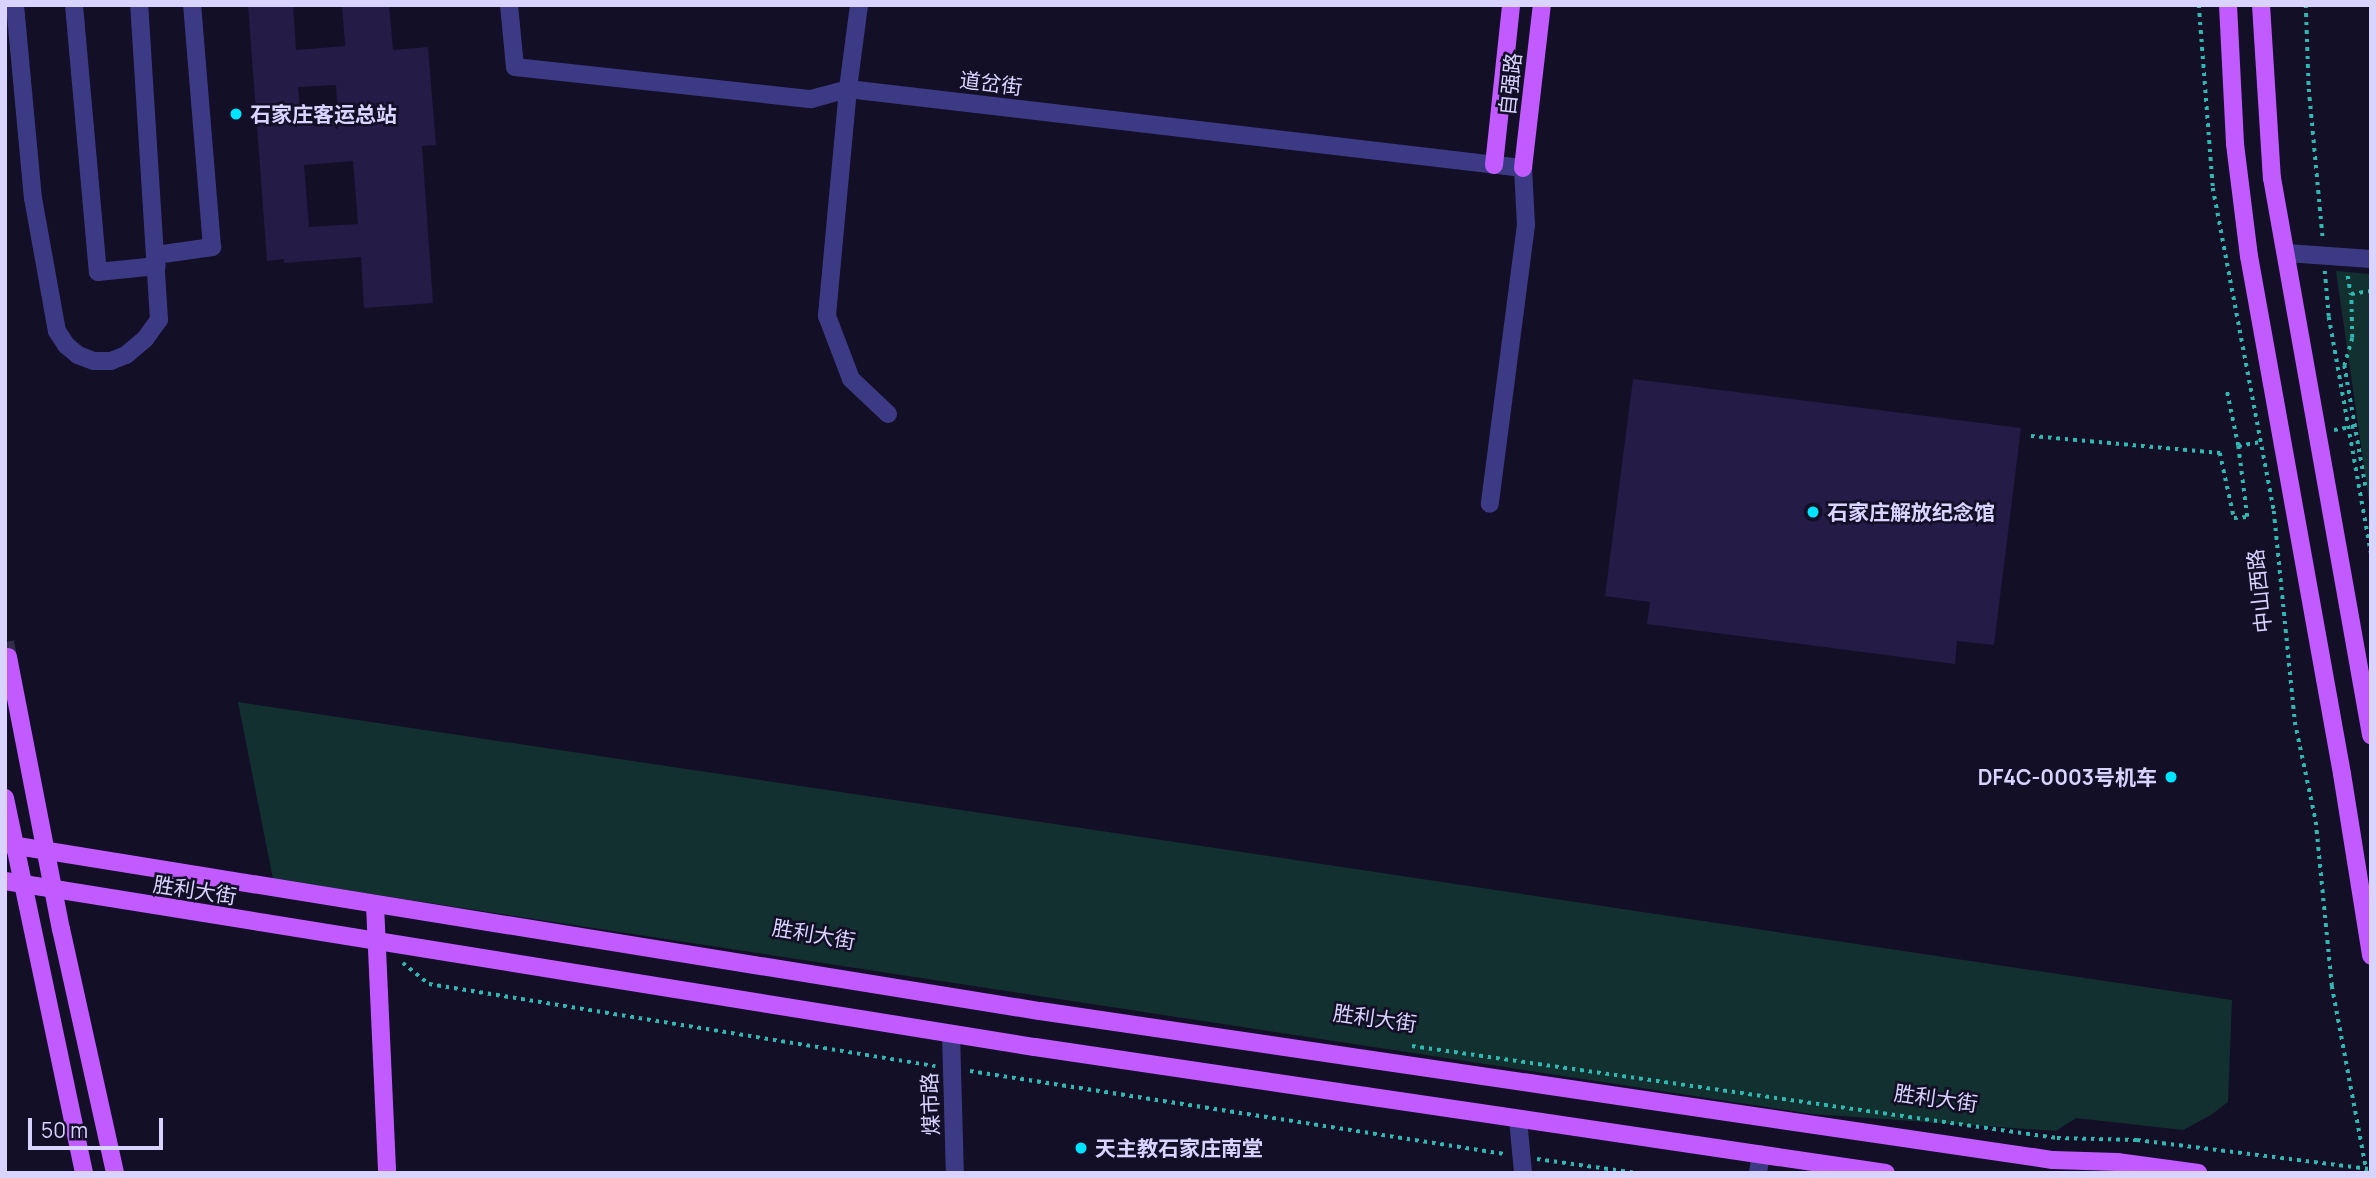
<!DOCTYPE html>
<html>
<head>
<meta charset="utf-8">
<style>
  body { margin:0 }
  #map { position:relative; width:2376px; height:1178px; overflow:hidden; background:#130f26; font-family:Manrope,"Noto Sans SC",sans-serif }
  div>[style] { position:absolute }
  .green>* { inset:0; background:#12302f }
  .building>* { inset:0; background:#241b47 }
  .major-tunnel>* { height:18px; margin-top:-9px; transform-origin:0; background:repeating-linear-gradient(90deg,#312d47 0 18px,transparent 0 27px) }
  .path>* { height:3.5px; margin-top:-1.75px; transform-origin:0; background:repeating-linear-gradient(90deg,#2fb8b0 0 3.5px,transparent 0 8.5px) }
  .minor>* { height:18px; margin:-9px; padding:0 9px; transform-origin:9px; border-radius:9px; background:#3d3a85 }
  .major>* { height:18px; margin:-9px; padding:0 9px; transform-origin:9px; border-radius:9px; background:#c25bff }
  .dots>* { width:19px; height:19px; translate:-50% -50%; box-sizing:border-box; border:4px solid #130f26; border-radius:50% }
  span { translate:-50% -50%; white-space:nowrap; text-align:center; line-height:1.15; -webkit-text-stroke:5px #130f26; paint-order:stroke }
  .street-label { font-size:21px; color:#d9d4ff }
  .poi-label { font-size:21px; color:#d9d4ff; font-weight:700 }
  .left { translate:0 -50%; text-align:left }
  .right { translate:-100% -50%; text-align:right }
  .frame { position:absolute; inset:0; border:7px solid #d9d4ff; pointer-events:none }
  .scale { position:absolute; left:28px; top:1118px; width:135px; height:32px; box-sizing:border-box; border:4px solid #d9d4ff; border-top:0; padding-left:9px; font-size:21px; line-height:24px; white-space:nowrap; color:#d9d4ff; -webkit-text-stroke:5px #130f26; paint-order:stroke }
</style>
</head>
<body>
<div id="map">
  <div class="green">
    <i style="clip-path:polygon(2336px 271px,2371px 274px,2371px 515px)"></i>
    <i style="clip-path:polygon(238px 702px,2232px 1000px,2228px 1102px,2211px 1115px,2183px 1130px,2076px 1118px,2056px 1131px,1812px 1114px,273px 879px)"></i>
  </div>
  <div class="building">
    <i style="clip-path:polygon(evenodd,248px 5px,293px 5px,296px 50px,345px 46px,342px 5px,389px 5px,393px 50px,428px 47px,436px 145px,422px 146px,433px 303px,364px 308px,361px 257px,284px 263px,284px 259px,267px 261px,248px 5px,336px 85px,338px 117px,301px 120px,298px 87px,336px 85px,248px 5px,353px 161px,358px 224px,309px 227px,304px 165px,353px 161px)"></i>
    <i style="clip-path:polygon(1633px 379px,2021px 428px,1994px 645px,1957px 641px,1955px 664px,1647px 624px,1650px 602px,1605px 596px)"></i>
  </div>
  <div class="major-tunnel">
    <i style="left:5px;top:642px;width:15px;rotate:79deg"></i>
  </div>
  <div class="path">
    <i style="left:2199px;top:5px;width:184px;rotate:85.6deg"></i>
    <i style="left:2213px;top:188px;width:329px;rotate:79.3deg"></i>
    <i style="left:2274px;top:511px;width:212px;rotate:84.3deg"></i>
    <i style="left:2295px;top:722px;width:102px;rotate:78.1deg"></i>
    <i style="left:2316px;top:822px;width:165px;rotate:84.4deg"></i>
    <i style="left:2332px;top:986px;width:190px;rotate:79.4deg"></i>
    <i style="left:2306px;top:5px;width:84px;rotate:88deg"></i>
    <i style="left:2309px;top:89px;width:151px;rotate:84.7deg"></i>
    <i style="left:2325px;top:271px;width:46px;rotate:85deg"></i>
    <i style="left:2329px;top:317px;width:239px;rotate:79.9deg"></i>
    <i style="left:2348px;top:276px;width:18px;rotate:81deg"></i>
    <i style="left:2334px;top:430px;width:22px;rotate:-10deg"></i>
    <i style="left:2031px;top:436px;width:190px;rotate:5.1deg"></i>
    <i style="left:2220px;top:453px;width:66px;rotate:77.8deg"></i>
    <i style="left:2234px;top:518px;width:13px;rotate:-4deg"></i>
    <i style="left:2247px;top:517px;width:72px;rotate:-97.2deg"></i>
    <i style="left:2238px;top:446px;width:59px;rotate:-101.7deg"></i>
    <i style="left:2238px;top:446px;width:23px;rotate:-10deg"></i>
    <i style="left:2365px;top:486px;width:122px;rotate:-99.9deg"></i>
    <i style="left:2344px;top:366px;width:29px;rotate:-74deg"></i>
    <i style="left:2352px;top:338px;width:44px;rotate:-91.3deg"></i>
    <i style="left:2351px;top:294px;width:20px;rotate:-9deg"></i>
    <i style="left:403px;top:963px;width:33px;rotate:39deg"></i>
    <i style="left:429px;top:984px;width:513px;rotate:9.21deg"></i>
    <i style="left:1412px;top:1046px;width:652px;rotate:8.12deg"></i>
    <i style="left:2057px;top:1138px;width:80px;rotate:1.4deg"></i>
    <i style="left:2137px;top:1140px;width:236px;rotate:7.1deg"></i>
    <i style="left:970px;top:1071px;width:541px;rotate:8.82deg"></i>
    <i style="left:1537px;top:1159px;width:101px;rotate:8deg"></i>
  </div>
  <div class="minor">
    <i style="left:15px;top:5px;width:194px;rotate:84.7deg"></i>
    <i style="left:33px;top:198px;width:135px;rotate:79.8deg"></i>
    <i style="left:57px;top:331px;width:17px;rotate:57deg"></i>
    <i style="left:66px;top:345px;width:16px;rotate:40deg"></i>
    <i style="left:78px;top:355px;width:17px;rotate:21deg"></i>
    <i style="left:94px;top:361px;width:17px"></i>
    <i style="left:111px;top:361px;width:16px;rotate:-22deg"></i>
    <i style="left:126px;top:355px;width:25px;rotate:-40deg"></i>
    <i style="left:145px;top:339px;width:24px;rotate:-54deg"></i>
    <i style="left:159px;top:320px;width:316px;rotate:-93.6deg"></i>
    <i style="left:74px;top:5px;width:268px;rotate:84.9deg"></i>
    <i style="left:98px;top:272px;width:59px;rotate:-5.8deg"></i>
    <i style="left:509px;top:5px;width:62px;rotate:84.5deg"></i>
    <i style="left:515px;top:67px;width:298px;rotate:6.2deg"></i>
    <i style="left:811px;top:99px;width:38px;rotate:-15deg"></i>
    <i style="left:848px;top:89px;width:680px;rotate:6.68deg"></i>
    <i style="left:1523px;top:168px;width:57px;rotate:87deg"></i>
    <i style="left:1526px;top:225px;width:281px;rotate:97.4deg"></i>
    <i style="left:859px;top:5px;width:85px;rotate:97.5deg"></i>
    <i style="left:848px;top:89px;width:228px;rotate:95.3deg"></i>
    <i style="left:827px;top:316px;width:67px;rotate:69.1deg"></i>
    <i style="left:851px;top:379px;width:51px;rotate:43.4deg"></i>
    <i style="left:2287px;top:253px;width:84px;rotate:4.1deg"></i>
    <i style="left:156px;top:255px;width:57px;rotate:-8.1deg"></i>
    <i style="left:212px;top:247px;width:243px;rotate:-94.7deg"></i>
    <i style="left:951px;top:1034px;width:139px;rotate:88.4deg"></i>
    <i style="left:1518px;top:1119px;width:54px;rotate:84.7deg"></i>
    <i style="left:1758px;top:1173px;width:19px;rotate:-81deg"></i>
  </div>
  <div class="major">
    <i style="left:2228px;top:5px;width:139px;rotate:87.1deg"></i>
    <i style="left:2235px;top:144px;width:113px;rotate:82.9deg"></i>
    <i style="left:2249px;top:256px;width:526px;rotate:79.82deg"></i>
    <i style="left:2342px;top:774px;width:184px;rotate:80.9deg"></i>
    <i style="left:2261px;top:5px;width:173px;rotate:86.4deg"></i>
    <i style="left:2272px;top:178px;width:566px;rotate:79.92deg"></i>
    <i style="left:1494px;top:165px;width:161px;rotate:-83.9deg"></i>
    <i style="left:1523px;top:168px;width:164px;rotate:-83.4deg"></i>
    <i style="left:8px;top:657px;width:277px;rotate:79deg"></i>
    <i style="left:61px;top:929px;width:250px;rotate:77.5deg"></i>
    <i style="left:5px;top:798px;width:383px;rotate:78.1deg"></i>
    <i style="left:5px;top:844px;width:1048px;rotate:9.17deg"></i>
    <i style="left:1040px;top:1011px;width:1024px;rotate:8.37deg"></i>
    <i style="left:2053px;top:1160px;width:64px;rotate:1.8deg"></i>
    <i style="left:2117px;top:1162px;width:82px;rotate:7.7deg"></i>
    <i style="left:5px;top:881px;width:1043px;rotate:9.16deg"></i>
    <i style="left:1035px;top:1047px;width:860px;rotate:8.42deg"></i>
    <i style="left:375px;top:905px;width:268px;rotate:87.4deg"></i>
  </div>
  <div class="dots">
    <i style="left:236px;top:114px;background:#00e5ff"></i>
    <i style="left:1813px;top:512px;background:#00e5ff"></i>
    <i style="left:2171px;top:777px;background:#00e5ff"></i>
    <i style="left:1081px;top:1148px;background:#00e5ff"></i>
  </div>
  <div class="street-label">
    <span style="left:991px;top:83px;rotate:7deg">道岔街</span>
    <span style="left:1510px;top:84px;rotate:-84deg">自强路</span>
    <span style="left:2259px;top:591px;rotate:-96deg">中山西路</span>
    <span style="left:195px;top:890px;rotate:9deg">胜利大街</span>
    <span style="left:814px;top:934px;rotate:10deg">胜利大街</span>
    <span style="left:1375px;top:1018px;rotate:8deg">胜利大街</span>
    <span style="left:1936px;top:1098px;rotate:8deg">胜利大街</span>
    <span style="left:930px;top:1104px;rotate:-92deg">煤市路</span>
  </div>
  <div class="poi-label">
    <span class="left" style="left:250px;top:114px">石家庄客运总站</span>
    <span class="left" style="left:1827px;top:512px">石家庄解放纪念馆</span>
    <span class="right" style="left:2157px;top:777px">DF4C-0003号机车</span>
    <span class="left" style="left:1095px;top:1148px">天主教石家庄南堂</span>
  </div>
  <div class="frame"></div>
  <div class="scale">50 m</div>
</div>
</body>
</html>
